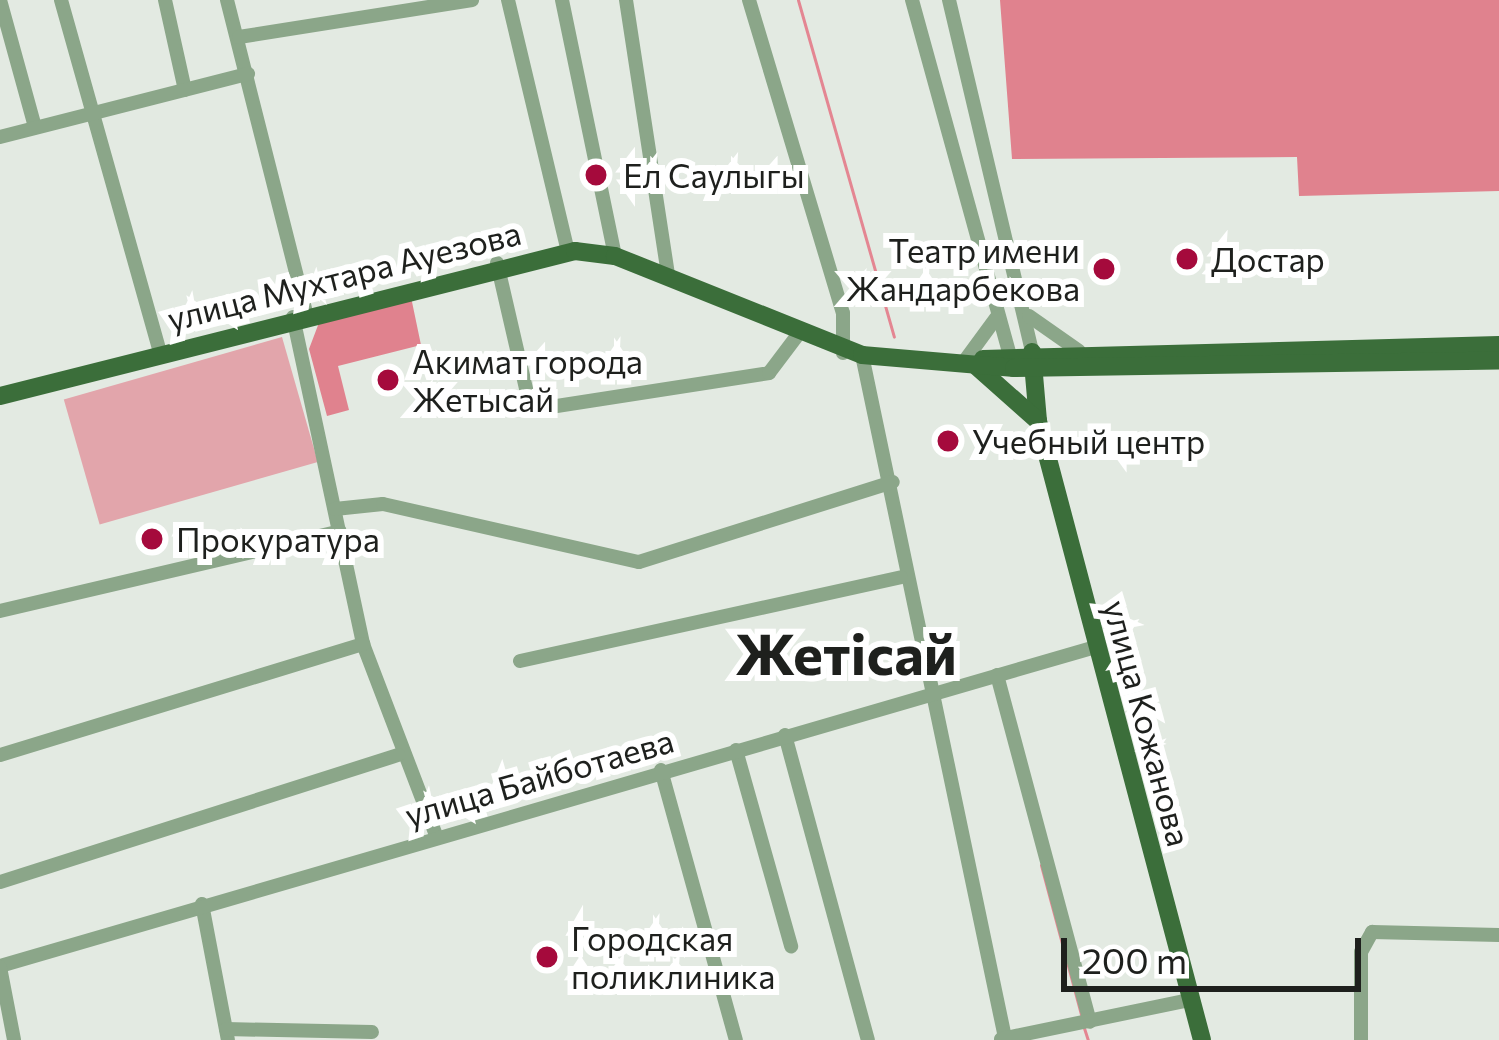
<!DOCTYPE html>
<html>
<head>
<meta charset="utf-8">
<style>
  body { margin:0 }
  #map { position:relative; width:1499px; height:1040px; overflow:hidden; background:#e3eae2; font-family:Commissioner,sans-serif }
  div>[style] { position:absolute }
  .green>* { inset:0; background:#e2a5ab; transform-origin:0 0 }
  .forest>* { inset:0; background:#e0828e }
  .stream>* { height:3px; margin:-1.5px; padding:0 1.5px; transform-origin:1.5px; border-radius:1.5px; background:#e48692 }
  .minor>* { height:14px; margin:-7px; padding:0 7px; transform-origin:7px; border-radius:7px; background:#8ba689 }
  .major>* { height:18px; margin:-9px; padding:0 9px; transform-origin:9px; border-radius:9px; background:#3b6e3a }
  .dots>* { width:33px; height:33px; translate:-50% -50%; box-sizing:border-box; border:6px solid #fff; border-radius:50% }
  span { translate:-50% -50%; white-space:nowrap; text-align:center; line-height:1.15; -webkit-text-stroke:12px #fff; paint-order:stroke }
  .poi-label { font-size:33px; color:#1e201d }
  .left { translate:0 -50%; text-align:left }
  .right { translate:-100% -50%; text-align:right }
  .street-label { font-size:33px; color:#1e201d }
  .town-label { font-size:57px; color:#1e201d; font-weight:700 }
  .scale { position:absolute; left:1061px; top:938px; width:300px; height:54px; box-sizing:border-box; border:6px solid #1e201d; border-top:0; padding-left:15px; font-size:36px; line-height:42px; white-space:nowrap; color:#1e201d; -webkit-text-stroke:9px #fff; paint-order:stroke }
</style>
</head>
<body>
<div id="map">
  <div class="green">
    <i style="left:282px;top:337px;width:130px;height:227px;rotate:74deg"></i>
  </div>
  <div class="forest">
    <i style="clip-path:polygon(1000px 0,1499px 0,1499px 191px,1299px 196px,1297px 157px,1012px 159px)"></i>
    <i style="clip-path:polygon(411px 297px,421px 345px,338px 366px,349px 410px,327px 416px,309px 349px,320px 320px)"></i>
  </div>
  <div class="stream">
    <i style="left:798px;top:0;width:350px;rotate:74.1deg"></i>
    <i style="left:1041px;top:865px;width:158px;rotate:75deg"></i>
    <i style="left:1084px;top:1028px;width:13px;rotate:72deg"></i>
  </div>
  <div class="minor">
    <i style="left:0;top:0;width:132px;rotate:74.6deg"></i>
    <i style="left:61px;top:0;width:367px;rotate:74.3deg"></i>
    <i style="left:165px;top:0;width:92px;rotate:77.5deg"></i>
    <i style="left:227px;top:0;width:323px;rotate:75.8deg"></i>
    <i style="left:508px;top:0;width:258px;rotate:76.6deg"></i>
    <i style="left:562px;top:0;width:261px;rotate:78.3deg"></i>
    <i style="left:626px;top:0;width:279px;rotate:81.3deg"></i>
    <i style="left:749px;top:0;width:327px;rotate:73.3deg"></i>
    <i style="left:843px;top:313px;width:40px;rotate:90deg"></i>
    <i style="left:912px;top:0;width:365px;rotate:74.6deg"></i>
    <i style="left:949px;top:0;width:362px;rotate:76.7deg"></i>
    <i style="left:239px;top:37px;width:236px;rotate:-9deg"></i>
    <i style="left:0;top:137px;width:256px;rotate:-14.3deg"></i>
    <i style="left:497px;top:263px;width:151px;rotate:77deg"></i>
    <i style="left:531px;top:410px;width:241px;rotate:-8.8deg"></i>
    <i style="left:769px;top:373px;width:46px;rotate:-52.9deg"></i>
    <i style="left:1029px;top:316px;width:61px;rotate:35deg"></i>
    <i style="left:293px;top:317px;width:334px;rotate:77.9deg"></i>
    <i style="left:363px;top:644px;width:202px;rotate:69.1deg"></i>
    <i style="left:862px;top:355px;width:698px;rotate:78.17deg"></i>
    <i style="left:966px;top:359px;width:51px;rotate:-53.8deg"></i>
    <i style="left:335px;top:509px;width:48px;rotate:-5.9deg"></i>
    <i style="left:383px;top:504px;width:262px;rotate:12.8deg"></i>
    <i style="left:639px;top:562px;width:266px;rotate:-17.5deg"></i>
    <i style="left:0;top:611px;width:349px;rotate:-13.2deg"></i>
    <i style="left:520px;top:661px;width:390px;rotate:-12.4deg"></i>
    <i style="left:997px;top:675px;width:359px;rotate:75deg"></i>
    <i style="left:785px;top:735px;width:316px;rotate:74.8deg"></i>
    <i style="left:736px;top:750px;width:204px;rotate:74.3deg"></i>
    <i style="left:0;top:755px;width:380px;rotate:-17deg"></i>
    <i style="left:661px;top:770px;width:280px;rotate:74.5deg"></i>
    <i style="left:0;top:882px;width:418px;rotate:-17.7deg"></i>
    <i style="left:202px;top:904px;width:138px;rotate:79.2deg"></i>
    <i style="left:0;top:966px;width:1141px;rotate:-16.24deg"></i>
    <i style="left:0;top:967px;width:74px;rotate:79.1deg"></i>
    <i style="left:226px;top:1029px;width:146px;rotate:1.2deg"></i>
    <i style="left:1001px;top:1039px;width:193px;rotate:-11.7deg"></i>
    <i style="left:1361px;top:1040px;width:88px;rotate:-90deg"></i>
    <i style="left:1361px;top:952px;width:23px;rotate:-61deg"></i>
    <i style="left:1372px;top:932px;width:127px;rotate:1.4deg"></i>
  </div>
  <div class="major">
    <i style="left:1032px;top:352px;width:69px;rotate:85deg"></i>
    <i style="left:1038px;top:421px;width:640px;rotate:75.16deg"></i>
    <i style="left:983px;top:359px;width:516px;rotate:-1.55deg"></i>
    <i style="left:975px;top:365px;width:84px;rotate:41.6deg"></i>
    <i style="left:0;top:396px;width:593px;rotate:-14.15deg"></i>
    <i style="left:575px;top:251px;width:40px;rotate:7.1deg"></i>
    <i style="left:615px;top:256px;width:266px;rotate:21.8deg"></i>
    <i style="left:862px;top:355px;width:153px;rotate:4.9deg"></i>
    <i style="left:1014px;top:368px;width:485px;rotate:-0.9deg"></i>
  </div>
  <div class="dots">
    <i style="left:596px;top:175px;background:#a50a3c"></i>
    <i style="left:1187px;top:259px;background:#a50a3c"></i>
    <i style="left:1104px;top:269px;background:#a50a3c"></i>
    <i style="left:388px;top:380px;background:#a50a3c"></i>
    <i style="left:948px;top:441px;background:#a50a3c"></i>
    <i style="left:152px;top:539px;background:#a50a3c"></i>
    <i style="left:547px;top:957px;background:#a50a3c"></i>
  </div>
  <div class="poi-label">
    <span class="left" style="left:623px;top:175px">Ел Саулыгы</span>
    <span class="right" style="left:1080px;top:269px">Театр имени<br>Жандарбекова</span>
    <span class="left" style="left:1211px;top:259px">Достар</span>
    <span class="left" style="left:412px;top:380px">Акимат города<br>Жетысай</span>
    <span class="left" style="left:972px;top:441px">Учебный центр</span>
    <span class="left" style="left:176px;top:539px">Прокуратура</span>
    <span class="left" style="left:571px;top:957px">Городская<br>поликлиника</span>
  </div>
  <div class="street-label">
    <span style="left:344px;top:275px;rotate:-14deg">улица Мухтара Ауезова</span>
    <span style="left:1148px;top:723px;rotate:75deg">улица Кожанова</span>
    <span style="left:539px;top:777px;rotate:-16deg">улица Байботаева</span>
  </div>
  <div class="town-label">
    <span style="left:846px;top:653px">Жетісай</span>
  </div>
  <div class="scale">200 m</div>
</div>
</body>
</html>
